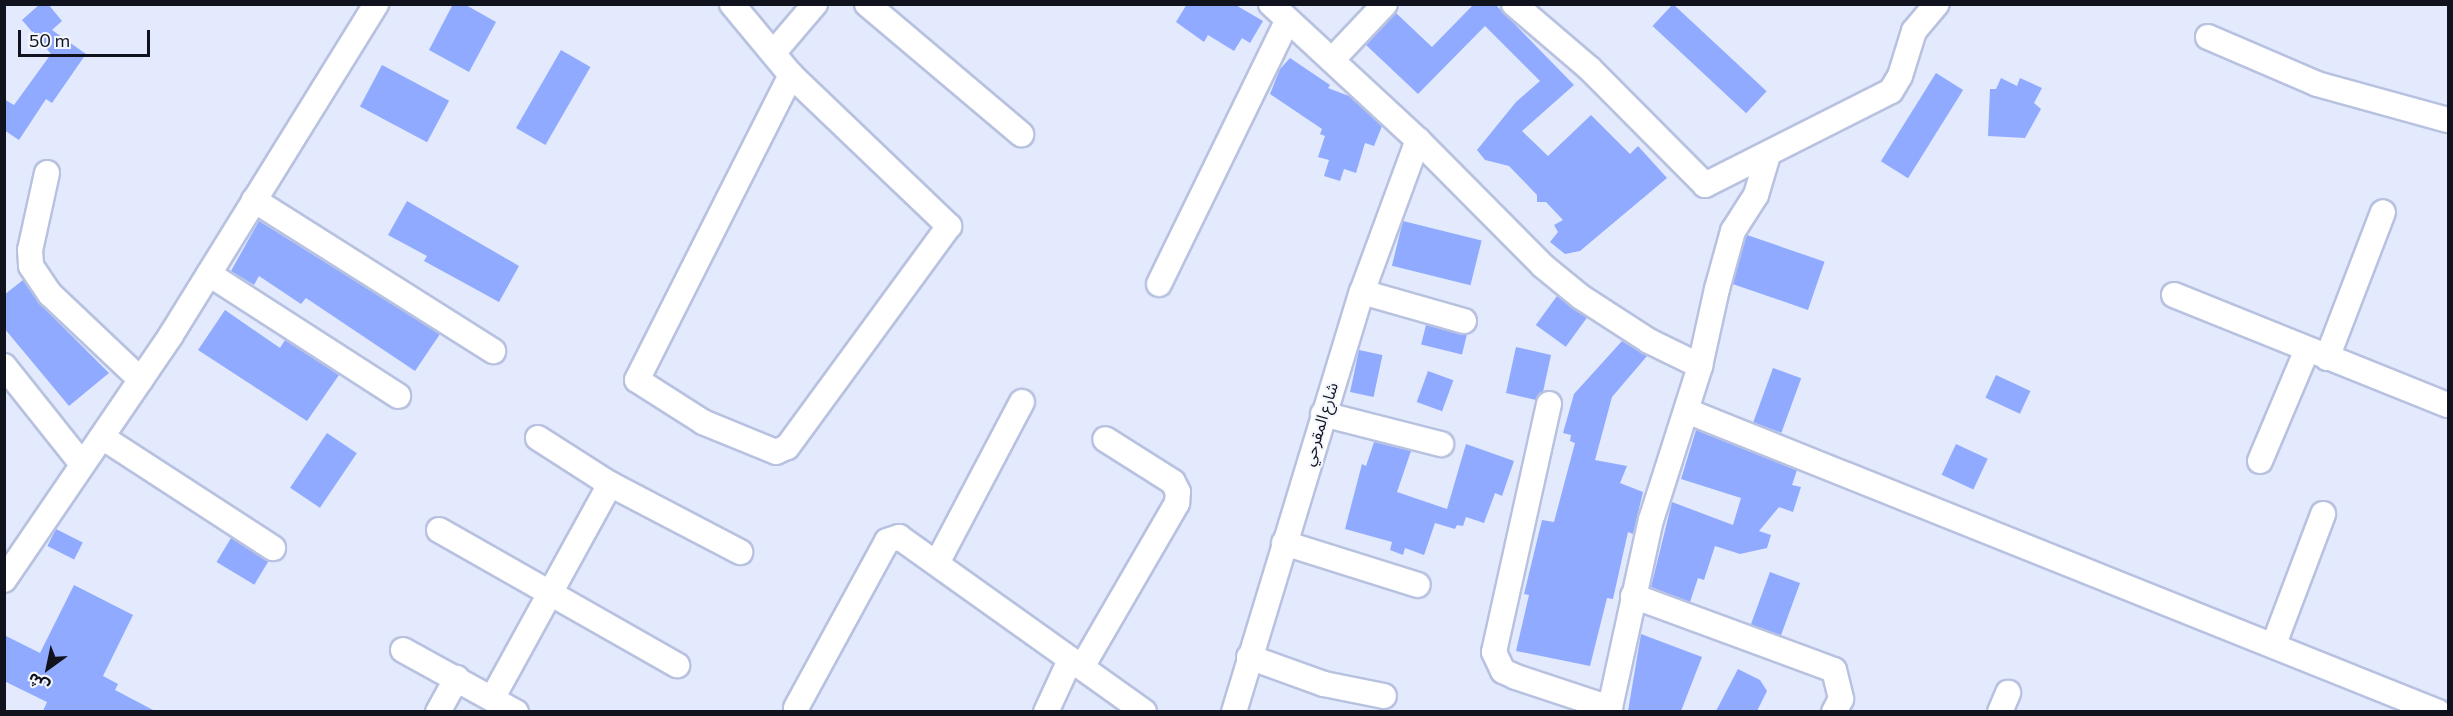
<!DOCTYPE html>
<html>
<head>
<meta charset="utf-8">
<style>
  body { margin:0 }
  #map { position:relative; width:2453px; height:716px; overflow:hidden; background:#e3eafd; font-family:Commissioner,"Noto Sans Arabic",sans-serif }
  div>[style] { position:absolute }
  .building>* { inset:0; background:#90aaff; transform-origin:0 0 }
  .roads { filter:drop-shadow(2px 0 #b8c2e0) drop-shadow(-2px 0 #b8c2e0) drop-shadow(0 2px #b8c2e0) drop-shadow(0 -2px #b8c2e0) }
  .minor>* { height:24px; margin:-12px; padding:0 12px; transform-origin:12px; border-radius:12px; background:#fff }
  span { translate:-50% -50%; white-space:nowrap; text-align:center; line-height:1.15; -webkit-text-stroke:4.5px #f5f7fe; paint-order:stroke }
  .street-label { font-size:16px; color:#10131d }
  .frame { position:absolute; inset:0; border:6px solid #10131d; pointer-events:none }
  .north { position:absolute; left:18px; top:638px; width:60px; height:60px; -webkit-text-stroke:4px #f5f7fe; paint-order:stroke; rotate:213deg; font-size:16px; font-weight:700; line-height:24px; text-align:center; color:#10131d }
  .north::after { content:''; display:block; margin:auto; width:21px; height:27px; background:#10131d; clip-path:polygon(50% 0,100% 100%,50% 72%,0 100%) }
  .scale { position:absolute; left:18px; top:30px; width:132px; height:27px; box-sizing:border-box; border:3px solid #10131d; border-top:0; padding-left:8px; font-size:18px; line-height:21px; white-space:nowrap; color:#10131d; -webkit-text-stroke:4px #f5f7fe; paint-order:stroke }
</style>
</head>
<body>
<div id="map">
  <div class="building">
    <i style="clip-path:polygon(40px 4px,48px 4px,62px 21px,52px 30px,86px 54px,52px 103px,46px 99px,19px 140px,4px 130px,4px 99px,14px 105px,51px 54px,22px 20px)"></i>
    <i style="clip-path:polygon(453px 4px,464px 4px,496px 22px,469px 72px,429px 50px)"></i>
    <i style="clip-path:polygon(1187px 4px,1234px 4px,1263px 21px,1250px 43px,1242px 38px,1234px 51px,1208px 35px,1204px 42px,1176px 22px)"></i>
    <i style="clip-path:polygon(1474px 4px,1495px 4px,1574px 85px,1522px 131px,1548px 156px,1591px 115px,1630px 154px,1638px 146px,1667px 178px,1580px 251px,1565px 254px,1550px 242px,1558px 232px,1554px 225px,1563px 220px,1546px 202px,1537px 202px,1537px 195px,1509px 166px,1485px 160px,1477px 150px,1516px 102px,1540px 81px,1485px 26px,1418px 94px,1366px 45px,1396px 13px,1432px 47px)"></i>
    <i style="left:1673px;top:4px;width:128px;height:30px;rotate:43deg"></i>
    <i style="left:561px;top:50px;width:34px;height:90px;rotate:30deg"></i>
    <i style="clip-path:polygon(1290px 58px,1330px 85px,1328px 88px,1349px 96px,1382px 126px,1374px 146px,1365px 143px,1356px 173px,1344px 169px,1340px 181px,1324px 176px,1329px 160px,1318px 157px,1325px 136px,1320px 134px,1322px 129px,1270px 94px,1280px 69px)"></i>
    <i style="left:382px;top:65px;width:76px;height:47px;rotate:28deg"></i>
    <i style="left:1936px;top:73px;width:32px;height:104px;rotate:32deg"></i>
    <i style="clip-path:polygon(2001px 78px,2017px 86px,2020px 78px,2042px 88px,2034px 103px,2041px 109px,2025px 138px,1988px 136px,1990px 89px,1996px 89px)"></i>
    <i style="clip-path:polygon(407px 201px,519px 266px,499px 302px,424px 261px,427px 256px,388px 235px)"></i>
    <i style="clip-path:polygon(259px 221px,440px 334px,415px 371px,306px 298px,301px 304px,259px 276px,254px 285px,231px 271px)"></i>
    <i style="left:1403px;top:221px;width:81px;height:46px;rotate:14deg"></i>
    <i style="left:1747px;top:235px;width:82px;height:51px;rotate:19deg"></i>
    <i style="clip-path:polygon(23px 280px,40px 304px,109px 373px,69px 406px,4px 328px,4px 295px)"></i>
    <i style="left:1557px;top:296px;width:37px;height:36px;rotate:36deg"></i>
    <i style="clip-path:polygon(225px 310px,280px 348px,285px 340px,339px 375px,307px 421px,198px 350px)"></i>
    <i style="left:1426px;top:325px;width:42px;height:20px;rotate:14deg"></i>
    <i style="clip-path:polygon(1622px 341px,1647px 356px,1612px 397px,1595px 460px,1627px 466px,1620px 483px,1643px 492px,1633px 534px,1628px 532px,1613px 599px,1607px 598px,1590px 666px,1516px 651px,1529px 595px,1524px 594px,1542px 520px,1554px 522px,1575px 443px,1570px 441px,1571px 435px,1563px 433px,1574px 394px)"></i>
    <i style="clip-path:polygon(1516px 347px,1551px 355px,1543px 392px,1536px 400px,1506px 393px)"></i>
    <i style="left:1359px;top:350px;width:24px;height:43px;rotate:12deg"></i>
    <i style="left:1773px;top:368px;width:30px;height:58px;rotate:20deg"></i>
    <i style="left:1428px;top:371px;width:27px;height:33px;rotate:20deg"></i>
    <i style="left:1996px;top:375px;width:38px;height:25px;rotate:25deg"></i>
    <i style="clip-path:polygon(1696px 430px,1797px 470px,1792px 485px,1801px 487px,1793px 512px,1779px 507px,1759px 531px,1771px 535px,1767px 548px,1740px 554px,1715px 546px,1704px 580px,1698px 578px,1690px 602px,1651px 587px,1672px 502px,1733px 525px,1741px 498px,1681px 479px)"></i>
    <i style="left:327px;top:433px;width:36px;height:66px;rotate:34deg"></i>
    <i style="clip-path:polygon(1374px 442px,1411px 451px,1397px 492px,1447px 509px,1466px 444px,1514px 461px,1502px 496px,1495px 493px,1484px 523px,1466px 517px,1463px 526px,1457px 525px,1455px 529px,1435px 523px,1424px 555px,1405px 548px,1403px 555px,1390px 550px,1392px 542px,1345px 529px,1362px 464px,1366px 466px)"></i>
    <i style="left:1956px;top:444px;width:35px;height:34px;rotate:25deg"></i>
    <i style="left:56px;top:529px;width:30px;height:19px;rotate:27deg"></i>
    <i style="left:231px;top:538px;width:44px;height:28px;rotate:31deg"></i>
    <i style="left:1770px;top:572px;width:32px;height:56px;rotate:20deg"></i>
    <i style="clip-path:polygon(74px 585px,133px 615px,103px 676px,118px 684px,115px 690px,155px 711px,43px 711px,47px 702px,4px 681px,4px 635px,40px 653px)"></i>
    <i style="clip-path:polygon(1641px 634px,1702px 657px,1681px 711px,1628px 711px)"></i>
    <i style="clip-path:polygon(1738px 669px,1760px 680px,1767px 691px,1757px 711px,1716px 711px)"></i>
  </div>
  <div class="roads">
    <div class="minor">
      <i style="left:732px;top:4px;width:92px;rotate:50.3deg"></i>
      <i style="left:791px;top:75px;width:219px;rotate:43.7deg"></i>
      <i style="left:949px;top:226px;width:274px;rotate:126.2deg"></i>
      <i style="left:787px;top:447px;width:12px;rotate:156deg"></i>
      <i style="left:776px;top:452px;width:79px;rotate:-157.7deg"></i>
      <i style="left:703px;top:422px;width:78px;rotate:-147.5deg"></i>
      <i style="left:637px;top:380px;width:342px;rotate:-63.2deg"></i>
      <i style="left:867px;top:4px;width:202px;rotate:40.2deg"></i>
      <i style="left:1271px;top:4px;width:200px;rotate:42.8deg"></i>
      <i style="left:1418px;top:140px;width:177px;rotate:45.2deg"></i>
      <i style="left:1543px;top:266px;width:49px;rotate:39.2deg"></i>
      <i style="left:1581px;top:297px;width:81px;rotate:32.9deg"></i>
      <i style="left:1649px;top:341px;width:57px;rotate:26.1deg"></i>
      <i style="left:1514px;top:4px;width:99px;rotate:40.5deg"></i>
      <i style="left:1589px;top:68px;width:165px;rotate:45.2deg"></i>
      <i style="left:1705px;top:185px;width:208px;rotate:-26.8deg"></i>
      <i style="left:1891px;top:91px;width:17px;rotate:-59deg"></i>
      <i style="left:1900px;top:76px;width:47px;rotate:-72.7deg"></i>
      <i style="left:1914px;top:31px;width:35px;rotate:-50deg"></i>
      <i style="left:2208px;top:37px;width:119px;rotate:23.3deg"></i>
      <i style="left:2317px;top:84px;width:136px;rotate:15.4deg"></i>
      <i style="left:775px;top:51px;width:62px;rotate:-49.6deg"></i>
      <i style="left:1332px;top:60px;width:77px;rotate:-46.6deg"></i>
      <i style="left:47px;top:173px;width:79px;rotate:102.4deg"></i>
      <i style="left:30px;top:250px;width:16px;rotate:86deg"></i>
      <i style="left:31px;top:266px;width:34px;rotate:56deg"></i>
      <i style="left:50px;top:294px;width:125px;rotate:43.4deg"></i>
      <i style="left:254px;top:200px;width:283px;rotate:32.3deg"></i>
      <i style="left:209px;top:274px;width:225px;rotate:32.8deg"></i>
      <i style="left:1159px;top:284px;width:292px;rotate:-64deg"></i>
      <i style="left:1362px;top:292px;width:106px;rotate:15.9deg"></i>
      <i style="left:2174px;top:295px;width:295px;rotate:21.9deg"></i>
      <i style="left:2327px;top:358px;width:156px;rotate:-69deg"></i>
      <i style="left:4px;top:366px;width:125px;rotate:51.5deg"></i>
      <i style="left:1549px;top:404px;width:254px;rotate:102.5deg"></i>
      <i style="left:1494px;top:652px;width:21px;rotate:65deg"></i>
      <i style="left:1503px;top:671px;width:14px;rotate:25deg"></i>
      <i style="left:1516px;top:677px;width:99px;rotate:18.3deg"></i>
      <i style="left:1687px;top:411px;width:809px;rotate:21.84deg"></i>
      <i style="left:1323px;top:414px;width:122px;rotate:14.3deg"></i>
      <i style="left:102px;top:437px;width:204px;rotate:33deg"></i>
      <i style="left:538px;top:438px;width:85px;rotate:32.6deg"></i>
      <i style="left:610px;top:484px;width:147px;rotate:27.6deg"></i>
      <i style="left:2260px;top:461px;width:121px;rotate:-67.1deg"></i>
      <i style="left:439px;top:530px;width:274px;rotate:29.6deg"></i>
      <i style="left:1284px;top:543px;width:140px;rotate:17.4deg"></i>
      <i style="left:937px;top:563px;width:182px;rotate:-62.2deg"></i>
      <i style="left:4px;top:580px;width:297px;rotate:-55.7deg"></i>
      <i style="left:171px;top:335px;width:389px;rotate:-58.2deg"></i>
      <i style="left:1633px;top:596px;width:214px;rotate:20.2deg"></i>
      <i style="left:1834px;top:670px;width:30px;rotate:76deg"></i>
      <i style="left:1841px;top:699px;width:15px;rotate:118deg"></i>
      <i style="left:2274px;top:644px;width:139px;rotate:-69.3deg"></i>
      <i style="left:403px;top:650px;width:129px;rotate:28.8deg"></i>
      <i style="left:1249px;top:657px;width:80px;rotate:19.8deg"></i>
      <i style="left:1324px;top:684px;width:61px;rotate:11.3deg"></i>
      <i style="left:1082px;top:667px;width:190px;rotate:-59.9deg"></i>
      <i style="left:1177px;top:503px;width:11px;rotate:-85deg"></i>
      <i style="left:1178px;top:492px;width:11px;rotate:-117deg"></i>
      <i style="left:1173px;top:482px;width:80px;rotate:-147.7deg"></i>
      <i style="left:493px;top:697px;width:243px;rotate:-61.2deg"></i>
      <i style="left:796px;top:708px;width:190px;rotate:-61.4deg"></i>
      <i style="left:887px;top:541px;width:13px;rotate:-18deg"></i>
      <i style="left:899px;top:537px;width:301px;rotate:35.5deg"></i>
      <i style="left:438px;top:712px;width:39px;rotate:-61deg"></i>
      <i style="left:1046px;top:712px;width:57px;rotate:-65.2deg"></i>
      <i style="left:1234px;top:712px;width:439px;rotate:-73.1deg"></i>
      <i style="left:1362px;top:292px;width:162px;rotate:-69.8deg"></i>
      <i style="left:1609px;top:712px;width:197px;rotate:-77.7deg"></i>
      <i style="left:1651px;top:520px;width:162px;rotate:-72.3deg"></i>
      <i style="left:1700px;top:366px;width:79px;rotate:-77.6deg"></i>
      <i style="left:1717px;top:289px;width:60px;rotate:-74.6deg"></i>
      <i style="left:1733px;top:231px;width:43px;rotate:-57.4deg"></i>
      <i style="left:1756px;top:195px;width:42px;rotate:-73.3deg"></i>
      <i style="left:2000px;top:712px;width:21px;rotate:-67deg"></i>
    </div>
  </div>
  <div class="street-label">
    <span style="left:1320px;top:424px;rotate:-73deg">شارع المقرحي</span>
  </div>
  <div class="frame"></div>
  <div class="north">ش</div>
  <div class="scale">50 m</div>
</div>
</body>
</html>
